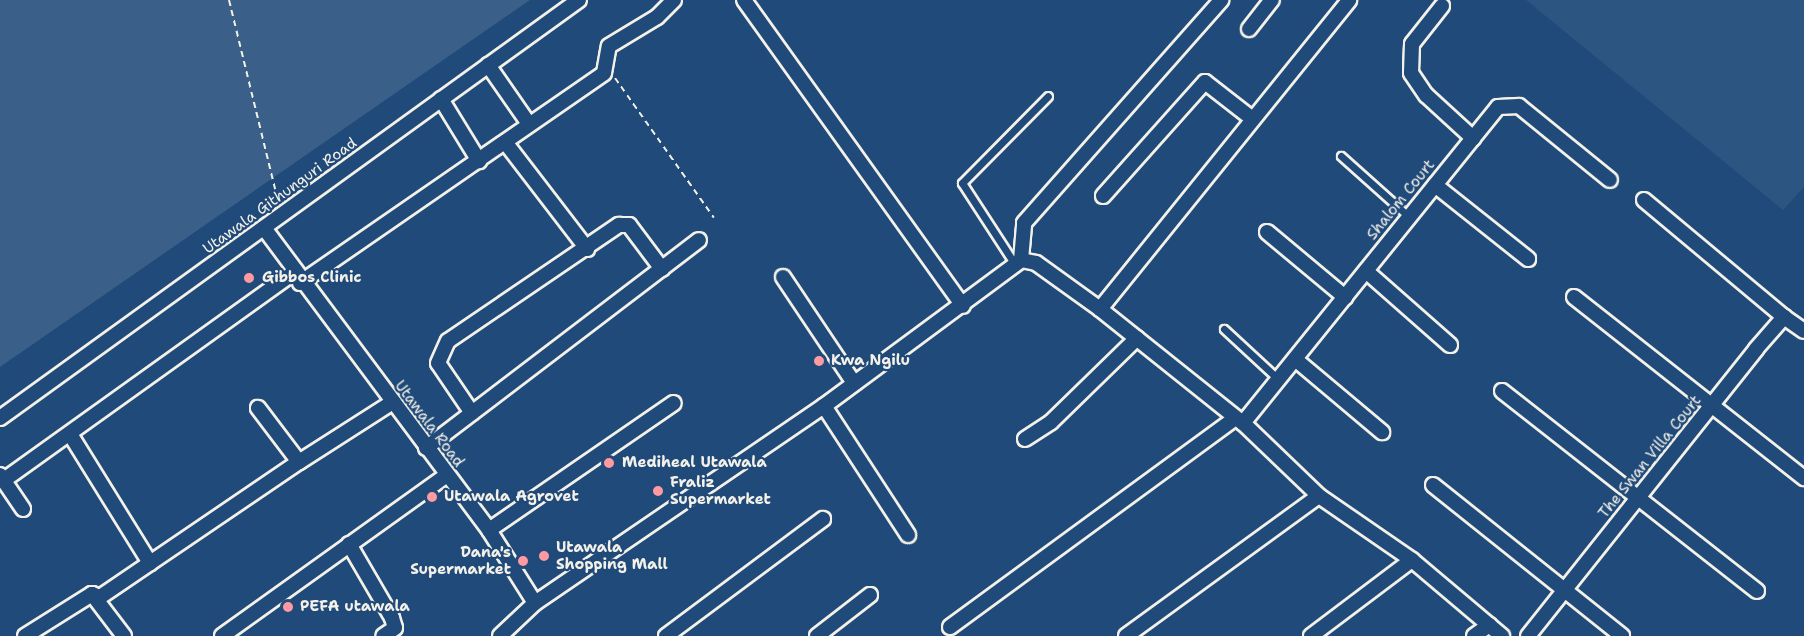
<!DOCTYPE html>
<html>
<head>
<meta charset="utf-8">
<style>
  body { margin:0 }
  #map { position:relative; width:1804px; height:636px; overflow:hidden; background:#1f4a7a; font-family:"Shantell Sans",sans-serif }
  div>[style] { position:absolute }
  .built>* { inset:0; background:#2d5581 }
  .green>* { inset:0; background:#3a5f88 }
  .path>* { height:2px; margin-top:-1px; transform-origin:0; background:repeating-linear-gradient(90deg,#f4f1e8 0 6px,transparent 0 10.5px) }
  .roads { filter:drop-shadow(2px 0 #f4f1e8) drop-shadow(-2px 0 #f4f1e8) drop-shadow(0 2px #f4f1e8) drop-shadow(0 -2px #f4f1e8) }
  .service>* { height:7px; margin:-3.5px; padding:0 3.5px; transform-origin:3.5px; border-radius:3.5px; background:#1f4a7a }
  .minor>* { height:14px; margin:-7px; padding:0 7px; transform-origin:7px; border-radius:7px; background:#1f4a7a }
  .dots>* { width:16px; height:16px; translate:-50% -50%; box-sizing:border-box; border:3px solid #1f4a7a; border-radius:50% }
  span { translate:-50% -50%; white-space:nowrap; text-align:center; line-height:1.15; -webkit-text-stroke:4.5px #1f4a7a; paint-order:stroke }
  .street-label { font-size:15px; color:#f4f1e8 }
  .poi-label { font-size:15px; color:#f4f1e8; font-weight:700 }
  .left { translate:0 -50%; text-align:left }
  .right { translate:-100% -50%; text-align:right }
</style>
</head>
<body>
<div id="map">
  <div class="built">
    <i style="clip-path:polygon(1526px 0,1804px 0,1804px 187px,1783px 210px)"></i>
  </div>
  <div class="green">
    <i style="clip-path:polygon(0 0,530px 0,0 367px)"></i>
  </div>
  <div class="path">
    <i style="left:229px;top:0;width:207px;rotate:76.3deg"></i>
    <i style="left:615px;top:78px;width:171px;rotate:54.7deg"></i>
  </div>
  <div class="roads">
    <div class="service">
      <i style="left:1341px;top:156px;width:90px;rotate:41.8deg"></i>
      <i style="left:1016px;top:266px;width:99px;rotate:-123deg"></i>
      <i style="left:962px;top:183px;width:122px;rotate:-45.3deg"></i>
      <i style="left:1224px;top:329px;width:74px;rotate:42.8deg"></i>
    </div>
    <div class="minor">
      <i style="left:744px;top:0;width:376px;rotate:54.4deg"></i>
      <i style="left:1442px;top:6px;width:48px;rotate:128.3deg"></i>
      <i style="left:1412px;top:44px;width:29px;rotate:92deg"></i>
      <i style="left:1411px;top:73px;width:27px;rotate:56deg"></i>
      <i style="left:1426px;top:95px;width:64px;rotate:42.5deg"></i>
      <i style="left:1249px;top:29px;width:37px;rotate:-52deg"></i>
      <i style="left:488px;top:65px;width:72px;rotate:55.2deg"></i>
      <i style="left:441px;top:99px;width:73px;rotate:58.5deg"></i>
      <i style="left:505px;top:142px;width:135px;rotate:52.5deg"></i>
      <i style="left:1435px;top:185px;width:119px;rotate:38.5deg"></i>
      <i style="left:1103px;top:196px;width:153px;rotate:-48.2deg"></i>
      <i style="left:1205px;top:82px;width:57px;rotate:37.9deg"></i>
      <i style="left:1644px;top:200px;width:182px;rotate:39.9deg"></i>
      <i style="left:264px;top:228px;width:377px;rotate:53.3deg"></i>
      <i style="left:489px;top:530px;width:86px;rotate:57.8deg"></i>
      <i style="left:535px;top:603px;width:48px;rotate:136.7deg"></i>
      <i style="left:1267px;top:232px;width:102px;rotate:39.8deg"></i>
      <i style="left:1021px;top:260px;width:37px;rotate:-85deg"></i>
      <i style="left:1024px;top:223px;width:298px;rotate:-48.5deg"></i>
      <i style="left:1366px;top:271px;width:112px;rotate:41.4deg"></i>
      <i style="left:783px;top:277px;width:128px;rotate:56.2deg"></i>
      <i style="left:300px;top:283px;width:369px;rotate:-34.6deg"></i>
      <i style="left:604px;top:73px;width:27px;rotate:-80deg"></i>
      <i style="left:609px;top:46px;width:56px;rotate:-31.1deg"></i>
      <i style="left:657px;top:17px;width:24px;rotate:-45deg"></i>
      <i style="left:1574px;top:297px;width:293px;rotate:38.2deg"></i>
      <i style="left:1100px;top:309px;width:397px;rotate:-51.1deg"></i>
      <i style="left:1295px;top:359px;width:114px;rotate:40deg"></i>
      <i style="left:1502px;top:391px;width:324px;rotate:38.1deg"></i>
      <i style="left:824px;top:406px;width:154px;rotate:56.9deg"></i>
      <i style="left:472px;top:413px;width:60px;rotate:-124.2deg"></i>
      <i style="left:438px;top:363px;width:24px;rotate:-66deg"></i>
      <i style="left:448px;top:341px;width:207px;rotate:-34.2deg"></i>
      <i style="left:619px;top:225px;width:10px"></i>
      <i style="left:629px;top:225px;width:55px;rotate:53.1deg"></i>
      <i style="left:0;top:418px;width:714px;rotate:-35.83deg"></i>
      <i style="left:1243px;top:423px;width:406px;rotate:-51.1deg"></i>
      <i style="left:1498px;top:107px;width:21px;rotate:-3deg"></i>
      <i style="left:1519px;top:106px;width:117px;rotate:39.1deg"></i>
      <i style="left:70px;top:434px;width:152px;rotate:58.2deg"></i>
      <i style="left:1025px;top:439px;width:31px;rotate:-33deg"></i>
      <i style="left:1051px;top:422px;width:120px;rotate:-44.3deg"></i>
      <i style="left:426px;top:448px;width:343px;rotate:-37.3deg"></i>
      <i style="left:299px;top:462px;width:112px;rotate:-32.6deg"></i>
      <i style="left:0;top:475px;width:41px;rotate:55.9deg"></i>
      <i style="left:4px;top:480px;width:359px;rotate:-35.6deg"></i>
      <i style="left:1433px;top:485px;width:242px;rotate:38.6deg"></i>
      <i style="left:489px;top:530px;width:224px;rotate:-34.5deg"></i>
      <i style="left:349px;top:544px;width:86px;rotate:59.8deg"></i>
      <i style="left:392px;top:618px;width:10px;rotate:73deg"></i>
      <i style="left:395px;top:628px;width:14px;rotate:146deg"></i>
      <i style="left:92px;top:594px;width:53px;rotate:52.7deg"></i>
      <i style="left:535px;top:603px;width:350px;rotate:-34.3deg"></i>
      <i style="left:824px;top:406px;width:245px;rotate:-36.5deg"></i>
      <i style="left:1021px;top:260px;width:15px;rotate:11deg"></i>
      <i style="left:1036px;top:263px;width:79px;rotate:35.7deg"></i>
      <i style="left:1100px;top:309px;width:183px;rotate:38.6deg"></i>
      <i style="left:1243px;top:423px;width:105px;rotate:43.8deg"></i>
      <i style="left:1319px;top:496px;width:113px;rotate:34.5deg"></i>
      <i style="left:1412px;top:560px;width:118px;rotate:40.2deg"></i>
      <i style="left:950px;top:627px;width:354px;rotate:-36.2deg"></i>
      <i style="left:25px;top:636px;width:79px;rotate:-32.1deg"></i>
      <i style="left:92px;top:594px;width:9px;rotate:21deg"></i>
      <i style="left:100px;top:597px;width:240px;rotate:-34.2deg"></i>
      <i style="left:299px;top:462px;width:68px;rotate:-127.2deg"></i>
      <i style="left:222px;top:636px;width:277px;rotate:-35.6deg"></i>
      <i style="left:666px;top:636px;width:196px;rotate:-36.7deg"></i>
      <i style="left:817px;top:636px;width:67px;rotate:-37.7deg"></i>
      <i style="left:1126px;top:636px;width:238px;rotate:-36deg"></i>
      <i style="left:1311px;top:636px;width:126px;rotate:-37deg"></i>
      <i style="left:1474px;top:636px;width:19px;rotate:-36deg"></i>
      <i style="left:1528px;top:636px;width:367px;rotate:-51.5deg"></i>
      <i style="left:1756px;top:349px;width:43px;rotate:-48.8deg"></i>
      <i style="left:1784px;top:317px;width:24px;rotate:35deg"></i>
    </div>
  </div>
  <div class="dots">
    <i style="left:249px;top:278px;background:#ff9aa2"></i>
    <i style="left:819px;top:361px;background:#ff9aa2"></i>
    <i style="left:609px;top:463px;background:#ff9aa2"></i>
    <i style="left:658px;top:491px;background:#ff9aa2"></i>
    <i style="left:432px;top:497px;background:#ff9aa2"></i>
    <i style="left:544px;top:556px;background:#ff9aa2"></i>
    <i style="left:523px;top:561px;background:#ff9aa2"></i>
    <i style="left:288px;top:607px;background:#ff9aa2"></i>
  </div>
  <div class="street-label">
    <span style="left:280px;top:196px;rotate:-36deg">Utawala Githunguri Road</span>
    <span style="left:1401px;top:200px;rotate:-51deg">Shalom Court</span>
    <span style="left:429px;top:424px;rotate:53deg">Utawala Road</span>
    <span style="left:1650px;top:457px;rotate:-51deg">The Swan Villa Court</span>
  </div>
  <div class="poi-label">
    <span class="left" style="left:262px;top:278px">Gibbos Clinic</span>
    <span class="left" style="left:831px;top:361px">Kwa Ngilu</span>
    <span class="left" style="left:622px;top:463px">Mediheal Utawala</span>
    <span class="left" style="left:670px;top:491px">Fraliz<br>Supermarket</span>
    <span class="left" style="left:444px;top:497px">Utawala Agrovet</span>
    <span class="left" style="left:556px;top:556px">Utawala<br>Shopping Mall</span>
    <span class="right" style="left:511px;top:561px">Dana's<br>Supermarket</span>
    <span class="left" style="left:300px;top:607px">PEFA utawala</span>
  </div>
</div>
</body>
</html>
